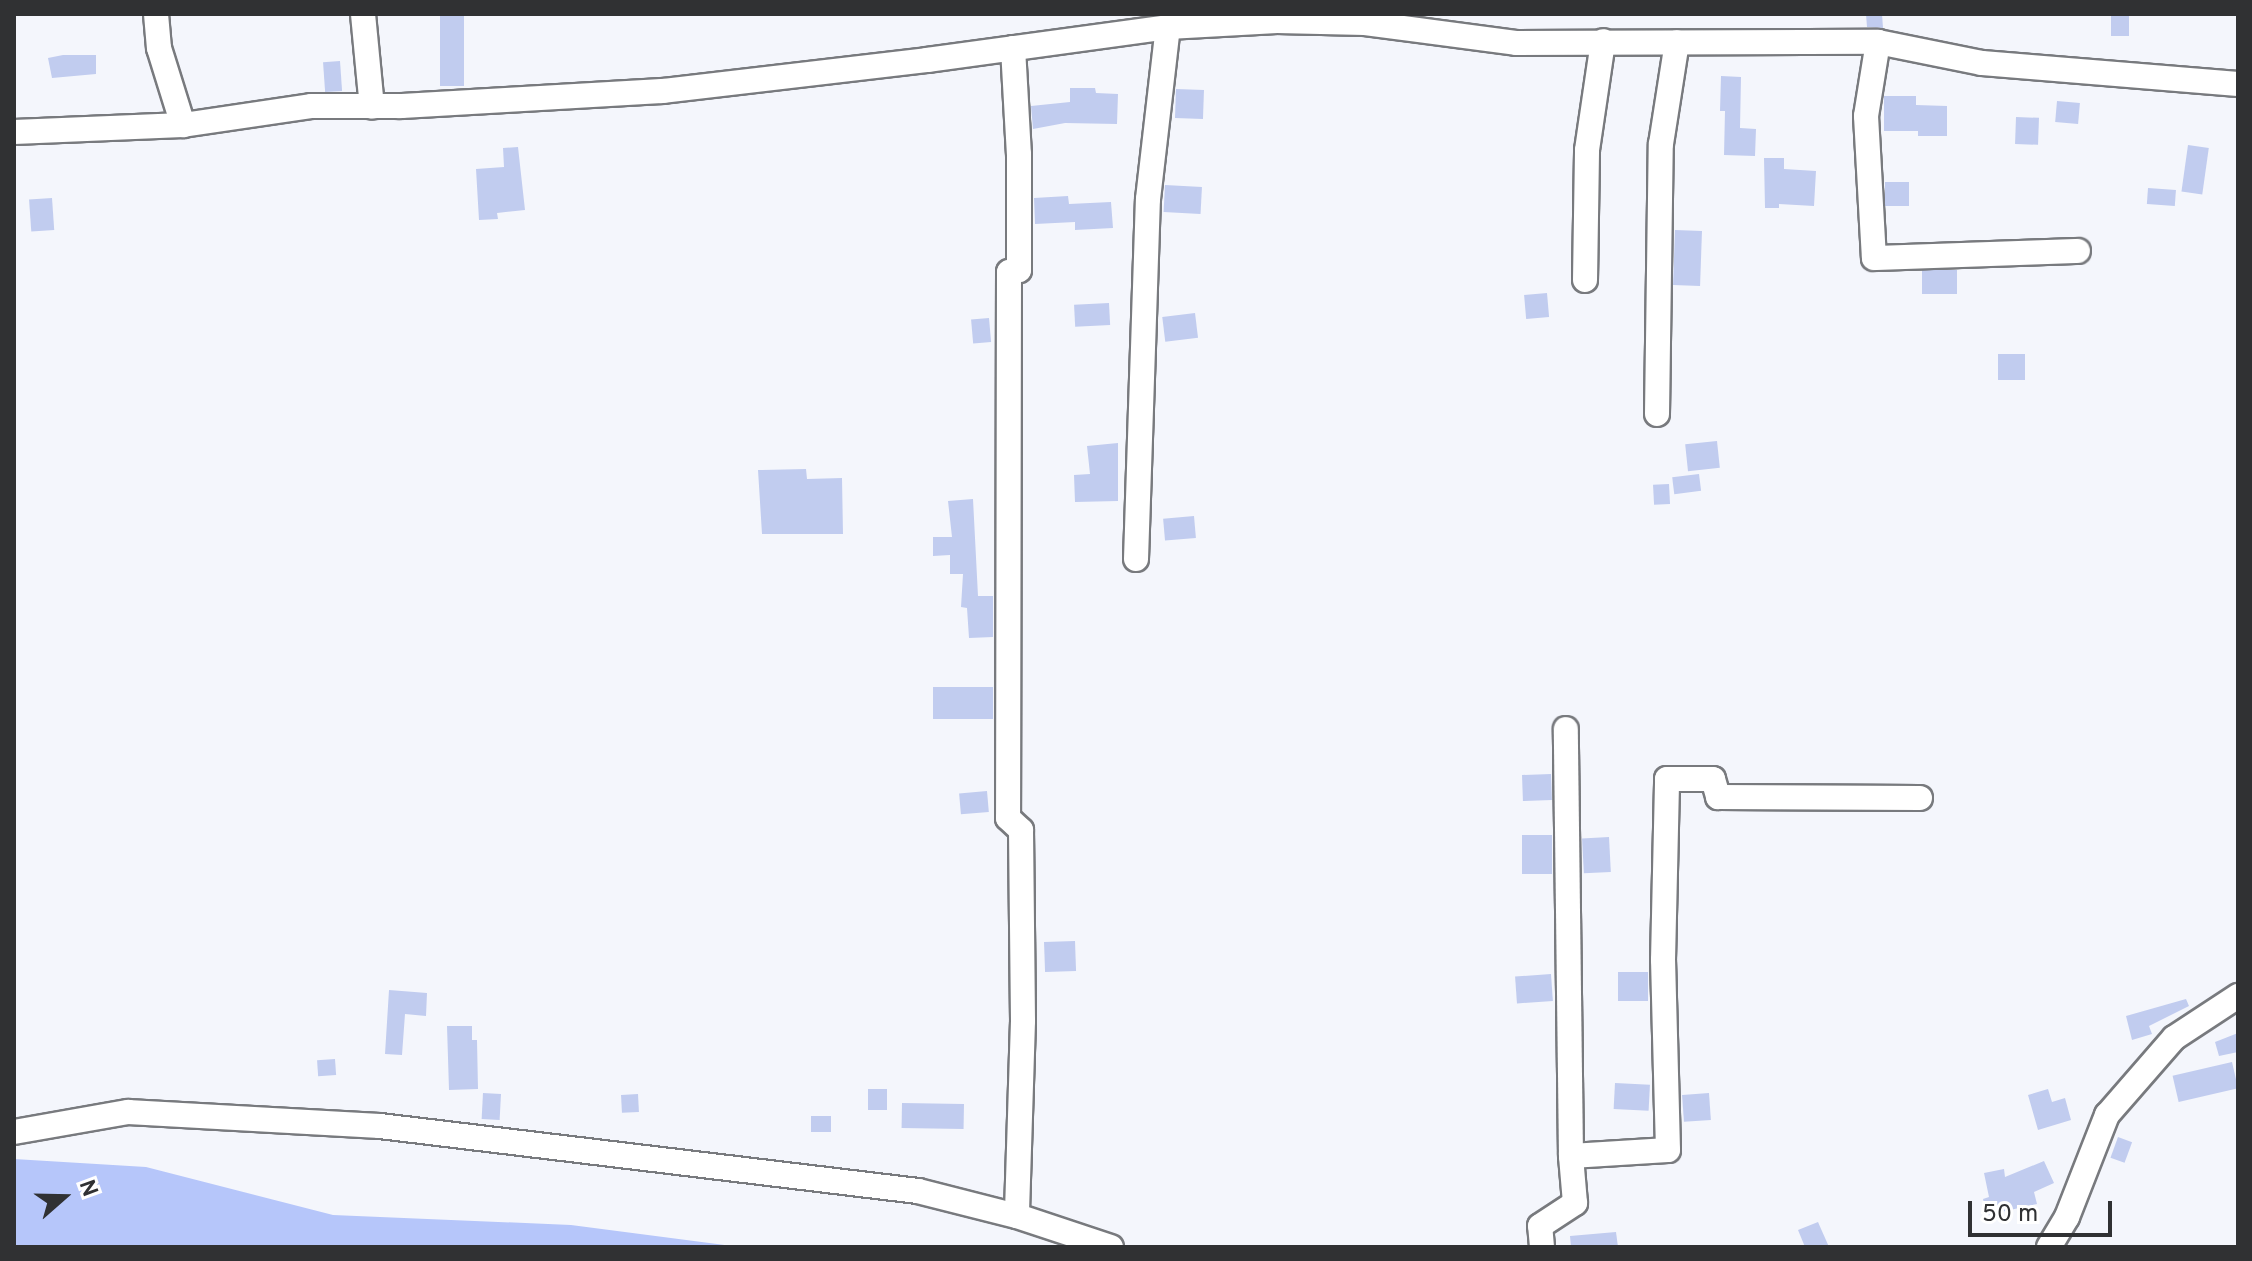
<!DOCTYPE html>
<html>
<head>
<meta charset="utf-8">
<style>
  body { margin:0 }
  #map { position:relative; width:2252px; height:1261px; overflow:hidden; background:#f4f6fc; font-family:Overpass,sans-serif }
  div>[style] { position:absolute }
  .green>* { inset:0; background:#b6c6fa }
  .building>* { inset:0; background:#c1ccef; transform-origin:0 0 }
  .roads { filter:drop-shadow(2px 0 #787a7e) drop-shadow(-2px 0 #787a7e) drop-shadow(0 2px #787a7e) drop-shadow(0 -2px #787a7e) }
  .minor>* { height:24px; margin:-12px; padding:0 12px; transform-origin:12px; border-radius:12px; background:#fff }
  span { translate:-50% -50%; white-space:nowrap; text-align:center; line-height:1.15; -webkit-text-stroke:7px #fff; paint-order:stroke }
  .frame { position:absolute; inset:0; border:16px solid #303133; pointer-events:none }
  .north { position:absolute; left:24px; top:1157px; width:80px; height:80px; -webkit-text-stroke:6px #fff; paint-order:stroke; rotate:70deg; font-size:22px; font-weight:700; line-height:32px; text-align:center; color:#303133 }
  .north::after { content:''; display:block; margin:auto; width:28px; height:36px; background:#303133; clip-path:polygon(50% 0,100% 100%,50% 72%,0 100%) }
  .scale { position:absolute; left:1968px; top:1201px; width:144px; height:36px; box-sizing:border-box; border:4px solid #303133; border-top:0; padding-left:10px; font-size:24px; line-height:28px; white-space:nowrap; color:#303133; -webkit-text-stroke:6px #fff; paint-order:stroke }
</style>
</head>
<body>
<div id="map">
  <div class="green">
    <i style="clip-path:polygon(14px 1159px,146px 1167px,333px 1215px,571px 1225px,740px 1247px,14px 1247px)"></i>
  </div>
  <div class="building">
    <i style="left:440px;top:14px;width:24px;height:72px"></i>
    <i style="clip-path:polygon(1866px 14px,1882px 14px,1883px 28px,1867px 27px)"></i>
    <i style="left:2111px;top:14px;width:18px;height:22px"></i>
    <i style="clip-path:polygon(63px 55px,96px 55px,96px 74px,52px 78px,48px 58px)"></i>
    <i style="left:340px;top:61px;width:30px;height:17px;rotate:86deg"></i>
    <i style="clip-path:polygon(1721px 76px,1741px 77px,1740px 128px,1756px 129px,1755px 156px,1724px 155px,1725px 111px,1720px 111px)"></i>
    <i style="clip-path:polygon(1070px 88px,1095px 88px,1096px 93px,1118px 94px,1117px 124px,1065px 123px,1033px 129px,1031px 106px,1070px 102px)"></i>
    <i style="left:1176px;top:89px;width:28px;height:29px;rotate:2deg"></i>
    <i style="clip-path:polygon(1884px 96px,1916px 96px,1916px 105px,1947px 106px,1947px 136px,1918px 136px,1918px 131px,1884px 131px)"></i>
    <i style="left:2057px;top:101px;width:23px;height:21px;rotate:5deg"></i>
    <i style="left:2016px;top:117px;width:23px;height:27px;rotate:2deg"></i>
    <i style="left:2188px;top:145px;width:21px;height:47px;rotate:8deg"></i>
    <i style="clip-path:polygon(518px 147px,525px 210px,497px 213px,498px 219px,479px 220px,476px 169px,504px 167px,503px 148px)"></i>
    <i style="clip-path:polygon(1764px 158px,1784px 158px,1784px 169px,1816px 171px,1814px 206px,1779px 204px,1779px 208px,1765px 208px)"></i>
    <i style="left:1885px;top:182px;width:24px;height:24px"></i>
    <i style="left:1165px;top:185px;width:37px;height:27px;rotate:3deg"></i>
    <i style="left:2148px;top:188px;width:28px;height:16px;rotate:4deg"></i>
    <i style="clip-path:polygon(1068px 196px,1069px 204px,1111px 202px,1113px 228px,1075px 230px,1075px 222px,1035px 224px,1034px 198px)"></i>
    <i style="left:52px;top:198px;width:32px;height:23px;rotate:86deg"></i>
    <i style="left:1675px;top:230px;width:27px;height:55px;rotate:2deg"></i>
    <i style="left:1957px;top:270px;width:24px;height:35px;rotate:90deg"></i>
    <i style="left:1547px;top:293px;width:24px;height:23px;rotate:85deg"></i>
    <i style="left:1109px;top:303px;width:22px;height:35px;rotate:87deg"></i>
    <i style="left:1195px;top:313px;width:25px;height:33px;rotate:83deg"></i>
    <i style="left:989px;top:318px;width:24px;height:18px;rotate:85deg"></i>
    <i style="left:1998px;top:354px;width:27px;height:26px"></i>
    <i style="left:1717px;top:441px;width:27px;height:32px;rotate:84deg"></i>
    <i style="clip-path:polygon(1118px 443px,1118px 501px,1075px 502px,1074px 475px,1090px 474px,1087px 446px)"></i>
    <i style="clip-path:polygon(806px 469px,807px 479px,842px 478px,843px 534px,762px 534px,758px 470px)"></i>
    <i style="left:1699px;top:474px;width:17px;height:27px;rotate:83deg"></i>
    <i style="left:1669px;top:484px;width:20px;height:16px;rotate:87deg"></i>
    <i style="clip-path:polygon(973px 499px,978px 596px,993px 596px,993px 637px,969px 638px,967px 608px,961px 607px,963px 574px,950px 574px,950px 555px,933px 556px,933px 537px,952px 537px,948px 501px)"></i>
    <i style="left:1194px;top:516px;width:22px;height:31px;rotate:85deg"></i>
    <i style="left:993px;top:687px;width:32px;height:60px;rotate:90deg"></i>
    <i style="left:1551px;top:774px;width:26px;height:29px;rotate:88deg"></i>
    <i style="left:987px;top:791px;width:21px;height:28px;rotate:85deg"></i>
    <i style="left:1522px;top:835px;width:30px;height:39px"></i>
    <i style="left:1609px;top:837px;width:35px;height:27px;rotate:87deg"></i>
    <i style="left:1075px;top:941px;width:30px;height:31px;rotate:88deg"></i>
    <i style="left:1618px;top:972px;width:30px;height:29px"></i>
    <i style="left:1551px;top:974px;width:27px;height:36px;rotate:86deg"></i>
    <i style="clip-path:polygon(389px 990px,427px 993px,426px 1016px,405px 1014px,402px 1055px,385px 1054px)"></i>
    <i style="clip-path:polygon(2186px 999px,2189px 1006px,2149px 1026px,2152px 1034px,2132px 1040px,2126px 1016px)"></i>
    <i style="clip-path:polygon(447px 1026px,472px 1026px,472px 1040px,477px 1040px,478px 1089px,449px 1090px)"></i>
    <i style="clip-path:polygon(2238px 1033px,2238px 1052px,2219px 1056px,2215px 1042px)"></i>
    <i style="left:335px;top:1059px;width:16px;height:18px;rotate:86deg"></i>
    <i style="left:2232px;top:1062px;width:27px;height:61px;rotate:77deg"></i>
    <i style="left:1615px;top:1083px;width:35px;height:26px;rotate:3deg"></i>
    <i style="left:868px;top:1089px;width:19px;height:21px"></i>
    <i style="clip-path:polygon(2048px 1089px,2052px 1102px,2065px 1098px,2071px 1120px,2038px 1130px,2028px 1095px)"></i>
    <i style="left:483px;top:1093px;width:18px;height:26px;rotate:3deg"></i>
    <i style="left:1709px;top:1093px;width:27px;height:27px;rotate:86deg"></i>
    <i style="left:638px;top:1094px;width:18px;height:17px;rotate:87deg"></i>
    <i style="left:902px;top:1103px;width:62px;height:25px;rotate:1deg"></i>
    <i style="left:811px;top:1116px;width:20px;height:16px"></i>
    <i style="left:2118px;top:1137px;width:15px;height:22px;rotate:20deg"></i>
    <i style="clip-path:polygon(2044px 1161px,2054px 1183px,2034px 1192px,2037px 1204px,1987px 1215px,1983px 1199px,1989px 1197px,1984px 1173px,2004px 1169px,2005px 1177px)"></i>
    <i style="clip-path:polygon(1818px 1222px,1829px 1247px,1805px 1247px,1798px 1230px)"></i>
    <i style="clip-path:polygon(1616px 1232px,1618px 1247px,1571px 1247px,1570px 1236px)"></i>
  </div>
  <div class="roads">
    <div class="minor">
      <i style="left:156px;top:14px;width:34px;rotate:85deg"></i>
      <i style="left:159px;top:48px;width:81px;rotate:72.7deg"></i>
      <i style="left:363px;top:14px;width:93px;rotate:84.5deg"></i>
      <i style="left:1878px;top:42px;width:75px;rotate:99.2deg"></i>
      <i style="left:1866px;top:116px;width:142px;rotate:86.8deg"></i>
      <i style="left:1874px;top:258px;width:204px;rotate:-2deg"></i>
      <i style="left:1013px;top:48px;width:106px;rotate:86.8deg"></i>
      <i style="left:1019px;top:154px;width:116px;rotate:90deg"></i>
      <i style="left:1019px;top:270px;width:10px;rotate:169deg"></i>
      <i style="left:1009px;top:272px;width:546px;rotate:90.1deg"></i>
      <i style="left:1008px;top:818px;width:18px;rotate:43deg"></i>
      <i style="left:1021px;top:830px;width:191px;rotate:89.4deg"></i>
      <i style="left:1023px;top:1021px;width:195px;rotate:91.8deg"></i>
      <i style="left:14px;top:132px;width:169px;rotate:-2.4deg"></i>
      <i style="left:183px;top:125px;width:129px;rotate:-8.4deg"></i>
      <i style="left:311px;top:106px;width:90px"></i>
      <i style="left:401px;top:106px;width:262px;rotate:-3.3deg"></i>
      <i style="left:663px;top:91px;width:266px;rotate:-6.7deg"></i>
      <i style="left:927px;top:60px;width:243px;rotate:-7.8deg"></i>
      <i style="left:1168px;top:27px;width:109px;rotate:-3.2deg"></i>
      <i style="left:1277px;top:21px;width:88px;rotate:1.3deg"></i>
      <i style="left:1365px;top:23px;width:152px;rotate:7.5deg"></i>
      <i style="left:1516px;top:43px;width:362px;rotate:-0.2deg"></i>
      <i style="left:1878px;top:42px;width:106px;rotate:11.4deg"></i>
      <i style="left:1982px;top:63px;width:257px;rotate:4.7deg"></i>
      <i style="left:1585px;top:280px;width:130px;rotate:-89.1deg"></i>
      <i style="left:1587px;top:150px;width:110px;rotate:-81.6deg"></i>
      <i style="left:1657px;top:414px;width:270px;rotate:-89.2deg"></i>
      <i style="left:1661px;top:144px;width:103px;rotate:-81.1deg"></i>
      <i style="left:1136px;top:559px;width:360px;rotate:-88.1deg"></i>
      <i style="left:1148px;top:199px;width:173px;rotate:-83.4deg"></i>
      <i style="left:14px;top:1132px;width:116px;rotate:-10deg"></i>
      <i style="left:128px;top:1112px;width:252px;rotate:3.2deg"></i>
      <i style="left:380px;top:1126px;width:542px;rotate:6.89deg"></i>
      <i style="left:918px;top:1191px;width:102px;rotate:14.2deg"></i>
      <i style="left:1017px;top:1216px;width:99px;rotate:18.3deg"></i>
      <i style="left:1571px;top:1156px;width:97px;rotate:-3.5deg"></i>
      <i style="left:1668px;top:1150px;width:190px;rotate:-91.5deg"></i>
      <i style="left:1663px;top:960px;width:181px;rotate:-88.7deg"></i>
      <i style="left:1667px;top:779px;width:46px"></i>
      <i style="left:1713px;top:779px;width:19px;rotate:74deg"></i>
      <i style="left:1718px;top:797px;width:202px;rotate:0.3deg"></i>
      <i style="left:1542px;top:1247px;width:21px;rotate:-95deg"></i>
      <i style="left:1540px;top:1226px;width:42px;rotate:-33.3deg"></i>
      <i style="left:1575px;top:1203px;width:47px;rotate:-94.9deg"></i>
      <i style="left:1571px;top:1156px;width:427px;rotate:-90.7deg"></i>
      <i style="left:2049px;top:1247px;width:35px;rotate:-59deg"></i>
      <i style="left:2067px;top:1217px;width:110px;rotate:-68.6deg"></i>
      <i style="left:2107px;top:1115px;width:102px;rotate:-49deg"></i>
      <i style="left:2174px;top:1038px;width:77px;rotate:-33.3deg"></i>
    </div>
  </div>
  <div class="frame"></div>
  <div class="north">N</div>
  <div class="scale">50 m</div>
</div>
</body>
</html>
